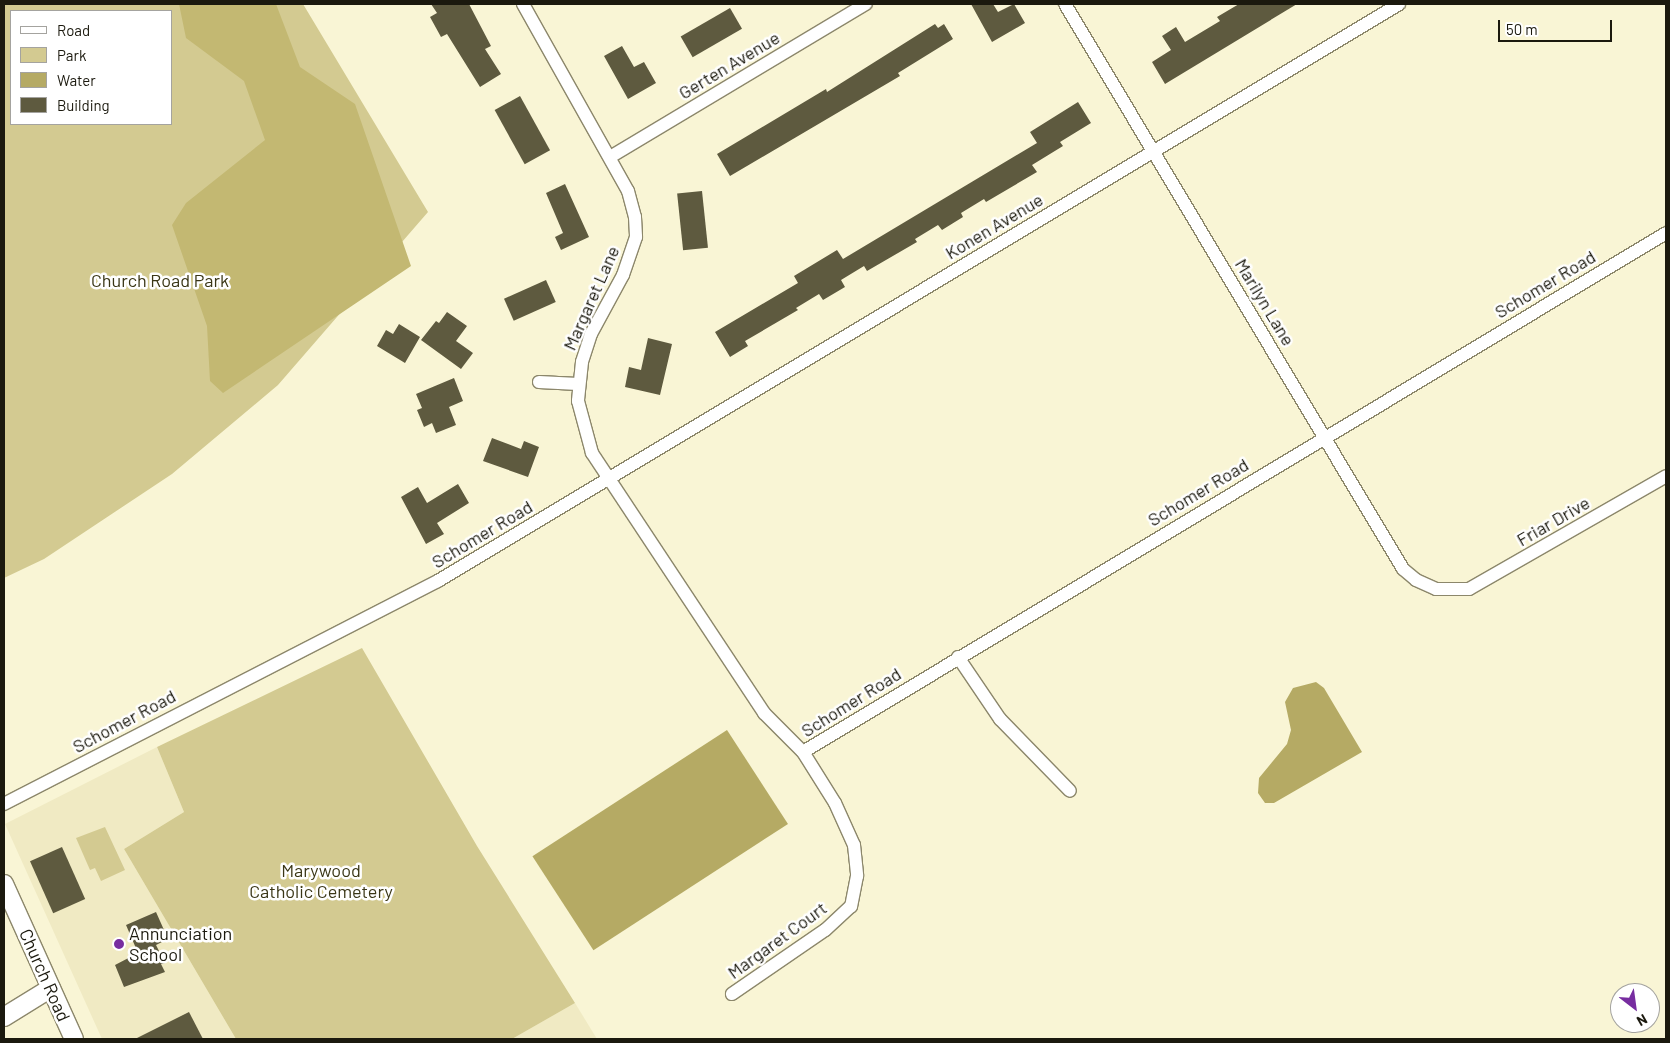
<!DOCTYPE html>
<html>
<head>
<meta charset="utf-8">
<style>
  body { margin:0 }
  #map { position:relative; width:1670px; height:1043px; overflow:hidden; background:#f9f5d5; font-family:Barlow,sans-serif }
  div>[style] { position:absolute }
  .built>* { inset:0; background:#f0eac3 }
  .green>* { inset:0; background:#d3ca91 }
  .forest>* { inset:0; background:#c3b872 }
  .water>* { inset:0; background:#b5aa64; transform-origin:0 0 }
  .building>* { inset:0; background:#5e5a3f; transform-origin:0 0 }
  .roads { filter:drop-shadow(1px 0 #8c876b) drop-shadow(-1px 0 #8c876b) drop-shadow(0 1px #8c876b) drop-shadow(0 -1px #8c876b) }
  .street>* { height:12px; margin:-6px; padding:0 6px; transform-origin:6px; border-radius:6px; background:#fff }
  .secondary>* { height:18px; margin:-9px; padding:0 9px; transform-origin:9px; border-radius:9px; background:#fff }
  .dots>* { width:14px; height:14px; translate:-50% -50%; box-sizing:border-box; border:2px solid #fff; border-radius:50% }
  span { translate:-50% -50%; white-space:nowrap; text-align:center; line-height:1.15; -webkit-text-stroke:5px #fff; paint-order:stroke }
  .street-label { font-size:18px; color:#1b190e }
  .park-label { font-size:18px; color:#3a3616 }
  .poi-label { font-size:18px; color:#1b190e }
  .left { translate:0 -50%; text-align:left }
  .frame { position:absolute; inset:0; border:5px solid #1b190e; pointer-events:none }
  .legend { position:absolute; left:10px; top:10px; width:162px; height:115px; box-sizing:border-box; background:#fff; border:1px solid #a4a39f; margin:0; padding:6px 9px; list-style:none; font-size:15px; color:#1b190e }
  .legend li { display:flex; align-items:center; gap:10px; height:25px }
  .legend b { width:25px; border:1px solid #a4a39f }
  .north { position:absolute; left:1610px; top:983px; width:50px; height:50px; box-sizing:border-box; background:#fff; border:1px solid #a4a39f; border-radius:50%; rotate:150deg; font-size:14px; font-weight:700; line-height:20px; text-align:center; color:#1b190e }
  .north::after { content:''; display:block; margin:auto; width:18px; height:22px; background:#772da0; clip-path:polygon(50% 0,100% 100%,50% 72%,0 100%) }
  .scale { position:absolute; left:1498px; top:20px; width:114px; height:22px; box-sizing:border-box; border:2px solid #1b190e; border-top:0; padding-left:6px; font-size:15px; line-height:18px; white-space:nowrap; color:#1b190e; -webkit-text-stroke:4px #fff; paint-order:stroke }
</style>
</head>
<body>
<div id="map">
  <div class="built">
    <i style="clip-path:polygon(157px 747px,184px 812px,124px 849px,236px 1039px,102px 1039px,5px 824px)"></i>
    <i style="clip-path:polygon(575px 1003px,597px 1039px,512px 1039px)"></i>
  </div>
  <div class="green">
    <i style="clip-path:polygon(evenodd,4px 4px,303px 4px,428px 212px,278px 385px,172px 474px,44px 559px,4px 578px,4px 4px,11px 11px,171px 11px,171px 124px,11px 124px,11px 11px)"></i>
    <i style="clip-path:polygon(362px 648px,477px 846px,575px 1003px,512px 1039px,236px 1039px,124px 849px,184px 812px,157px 747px)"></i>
    <i style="clip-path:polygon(105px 827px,125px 870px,101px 881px,95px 868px,90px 870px,76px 838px)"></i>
  </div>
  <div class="forest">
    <i style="clip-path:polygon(179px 4px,276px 4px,300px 67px,355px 104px,411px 266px,223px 393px,210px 381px,207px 326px,172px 225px,186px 203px,265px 140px,244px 81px,186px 38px)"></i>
  </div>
  <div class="water">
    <i style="clip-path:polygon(1316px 682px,1324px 688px,1362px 752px,1274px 803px,1265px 803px,1258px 793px,1259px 778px,1287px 744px,1291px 730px,1285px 702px,1293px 688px)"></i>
    <i style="left:727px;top:730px;width:112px;height:232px;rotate:57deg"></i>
  </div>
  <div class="building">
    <i style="clip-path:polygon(431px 4px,469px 4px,491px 46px,485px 49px,501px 74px,480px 87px,447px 34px,441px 37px,430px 17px,437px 13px)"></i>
    <i style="clip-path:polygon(971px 4px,993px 4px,998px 12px,1014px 4px,1025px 23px,992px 42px)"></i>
    <i style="clip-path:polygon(1239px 4px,1297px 4px,1165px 84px,1152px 62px,1171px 50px,1162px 36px,1176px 27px,1185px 42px,1220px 21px,1217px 17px)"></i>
    <i style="left:730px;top:8px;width:24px;height:57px;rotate:60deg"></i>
    <i style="clip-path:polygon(935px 24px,938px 28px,944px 24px,953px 39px,898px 73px,900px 76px,730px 176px,717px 154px,826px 89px,827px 92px)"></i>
    <i style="clip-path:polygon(622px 46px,634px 67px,644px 62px,656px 83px,628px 99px,604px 56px)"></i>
    <i style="left:520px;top:96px;width:62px;height:29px;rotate:61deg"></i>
    <i style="clip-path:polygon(1078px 102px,1091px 123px,1060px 142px,1063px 146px,1032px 165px,1037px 172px,986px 202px,984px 199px,961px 213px,963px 217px,942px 230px,938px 225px,915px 239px,917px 242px,867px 271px,864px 266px,841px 280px,845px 287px,823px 300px,819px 294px,796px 308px,798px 310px,745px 341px,748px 346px,730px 357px,715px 332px,798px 283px,794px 276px,837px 250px,843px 259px,1037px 143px,1030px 132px)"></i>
    <i style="clip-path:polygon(565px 184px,589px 237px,561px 250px,555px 237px,563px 233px,546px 193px)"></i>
    <i style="left:702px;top:191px;width:57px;height:25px;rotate:84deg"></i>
    <i style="left:546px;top:280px;width:24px;height:46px;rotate:66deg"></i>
    <i style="clip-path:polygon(447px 312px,467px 326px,456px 341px,473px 353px,461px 369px,421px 340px,436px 321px,439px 323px)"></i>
    <i style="clip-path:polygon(399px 324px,420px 337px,405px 363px,377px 346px,386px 330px,393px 334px)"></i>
    <i style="clip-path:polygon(648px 338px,672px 344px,660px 395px,625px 387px,629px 367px,641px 370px)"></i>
    <i style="clip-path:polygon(454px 378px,463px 401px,449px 407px,456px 425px,436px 433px,432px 423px,424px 427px,417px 410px,422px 408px,416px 394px)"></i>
    <i style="clip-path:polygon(492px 438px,521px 449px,524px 441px,539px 447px,528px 477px,483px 461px)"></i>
    <i style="clip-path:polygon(458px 484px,469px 503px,437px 523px,444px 534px,426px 544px,401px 497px,418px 487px,427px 503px)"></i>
    <i style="left:62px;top:847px;width:57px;height:35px;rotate:66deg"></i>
    <i style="clip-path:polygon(156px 912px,168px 939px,156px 945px,165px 963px,161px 964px,165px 972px,124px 987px,115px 965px,138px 953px,126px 925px)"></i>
    <i style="clip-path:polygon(189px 1012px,203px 1039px,135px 1039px)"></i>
  </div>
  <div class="roads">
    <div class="street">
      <i style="left:523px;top:4px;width:214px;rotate:60.7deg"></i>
      <i style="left:628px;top:191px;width:27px;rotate:75deg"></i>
      <i style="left:635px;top:217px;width:20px;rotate:87deg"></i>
      <i style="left:636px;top:237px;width:40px;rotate:108.9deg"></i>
      <i style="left:623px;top:275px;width:67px;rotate:118.5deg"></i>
      <i style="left:591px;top:334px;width:29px;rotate:108deg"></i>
      <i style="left:582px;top:362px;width:39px;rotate:96deg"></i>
      <i style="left:578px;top:401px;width:54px;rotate:74.9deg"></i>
      <i style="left:592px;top:453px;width:312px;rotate:56.5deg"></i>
      <i style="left:764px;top:713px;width:55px;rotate:45deg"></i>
      <i style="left:803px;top:752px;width:60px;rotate:57.9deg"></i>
      <i style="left:835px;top:803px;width:46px;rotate:65.7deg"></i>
      <i style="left:854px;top:845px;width:31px;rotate:84deg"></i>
      <i style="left:857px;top:876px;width:31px;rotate:101deg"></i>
      <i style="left:851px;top:906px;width:35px;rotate:137deg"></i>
      <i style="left:825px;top:930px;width:113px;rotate:145.5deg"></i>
      <i style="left:1065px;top:4px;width:658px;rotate:59.11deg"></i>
      <i style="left:1403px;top:569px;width:17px;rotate:40deg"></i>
      <i style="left:1416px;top:580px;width:22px;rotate:24deg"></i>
      <i style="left:1436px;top:589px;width:33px"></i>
      <i style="left:1469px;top:589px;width:227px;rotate:-29.8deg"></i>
      <i style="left:610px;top:157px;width:298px;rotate:-30.9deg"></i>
      <i style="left:539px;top:382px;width:39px;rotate:3deg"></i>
      <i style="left:958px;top:657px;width:75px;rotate:55.9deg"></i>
      <i style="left:1000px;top:719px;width:100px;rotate:45.8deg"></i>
      <i style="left:803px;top:752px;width:1007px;rotate:-31.02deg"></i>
      <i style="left:4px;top:804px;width:488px;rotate:-27.2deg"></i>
      <i style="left:438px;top:581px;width:1121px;rotate:-30.98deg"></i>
    </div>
    <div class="secondary">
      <i style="left:4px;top:884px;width:170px;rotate:65.7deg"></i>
      <i style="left:4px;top:1017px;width:55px;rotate:-31.7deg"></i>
    </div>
  </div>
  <div class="dots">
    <i style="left:119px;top:944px;background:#772da0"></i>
  </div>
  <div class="street-label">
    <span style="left:729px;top:65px;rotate:-31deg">Gerten Avenue</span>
    <span style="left:994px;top:226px;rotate:-31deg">Konen Avenue</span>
    <span style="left:1545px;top:284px;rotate:-31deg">Schomer Road</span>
    <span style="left:591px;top:298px;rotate:-66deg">Margaret Lane</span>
    <span style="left:1265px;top:302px;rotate:59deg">Marilyn Lane</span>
    <span style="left:1198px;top:492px;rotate:-31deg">Schomer Road</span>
    <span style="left:1553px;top:521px;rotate:-30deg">Friar Drive</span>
    <span style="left:482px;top:534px;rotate:-31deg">Schomer Road</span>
    <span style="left:851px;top:702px;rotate:-32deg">Schomer Road</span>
    <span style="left:124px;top:721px;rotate:-28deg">Schomer Road</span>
    <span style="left:777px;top:940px;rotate:-36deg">Margaret Court</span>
    <span style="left:45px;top:975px;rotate:66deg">Church Road</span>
  </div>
  <div class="park-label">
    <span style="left:160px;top:280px">Church Road Park</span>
    <span style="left:321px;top:881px">Marywood<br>Catholic Cemetery</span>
  </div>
  <div class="poi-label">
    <span class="left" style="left:129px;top:944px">Annunciation<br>School</span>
  </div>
  <div class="frame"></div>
  <ul class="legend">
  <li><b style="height:6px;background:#fff"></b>Road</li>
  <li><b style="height:14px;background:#d3ca91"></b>Park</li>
  <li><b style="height:14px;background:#b5aa64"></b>Water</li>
  <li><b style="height:14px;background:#5e5a3f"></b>Building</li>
  </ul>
  <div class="north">N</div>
  <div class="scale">50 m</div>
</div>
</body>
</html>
